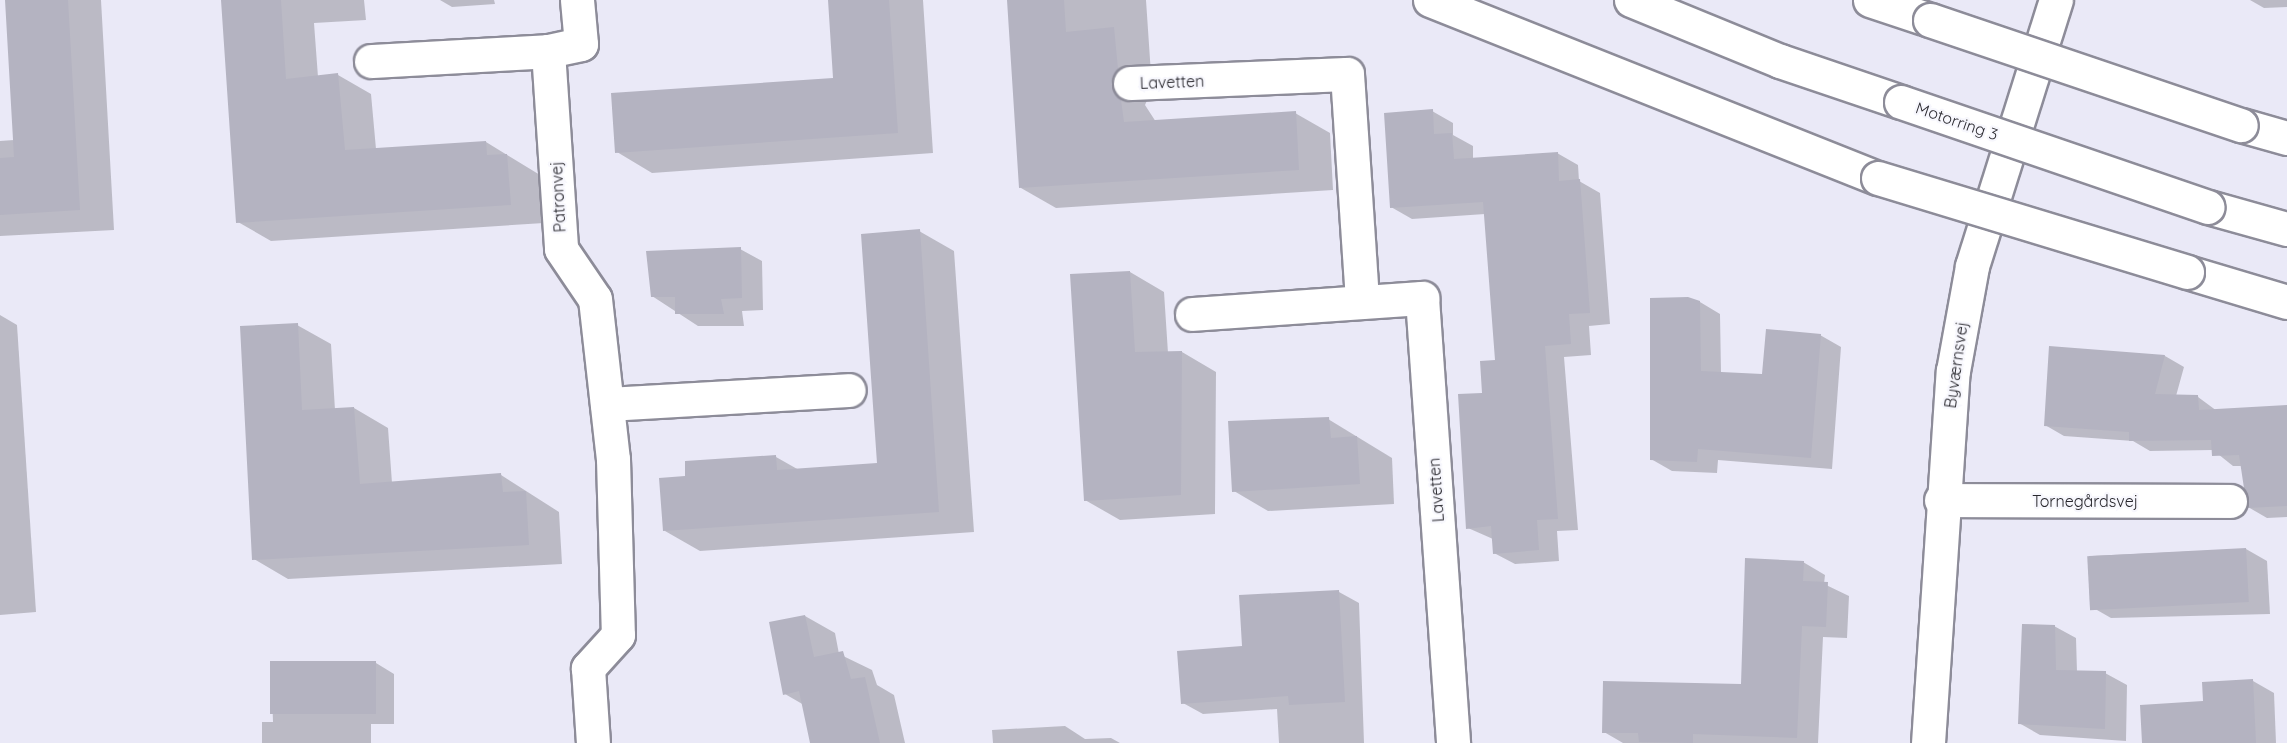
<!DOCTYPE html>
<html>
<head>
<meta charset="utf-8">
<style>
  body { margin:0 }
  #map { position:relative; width:2287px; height:743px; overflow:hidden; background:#eae9f7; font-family:Quicksand,sans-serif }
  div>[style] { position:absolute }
  .shadow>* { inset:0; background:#0003 }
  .building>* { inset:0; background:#b4b3c1; transform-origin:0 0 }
  .roads { filter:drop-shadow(2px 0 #8d8c99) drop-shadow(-2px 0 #8d8c99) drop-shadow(0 2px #8d8c99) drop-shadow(0 -2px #8d8c99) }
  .minor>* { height:33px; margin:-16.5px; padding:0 16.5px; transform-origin:16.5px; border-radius:16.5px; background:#fff }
  .highway>* { height:33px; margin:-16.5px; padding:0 16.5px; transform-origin:16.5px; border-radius:16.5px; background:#fff }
  .bridges { filter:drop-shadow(2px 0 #8d8c99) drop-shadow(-2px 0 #8d8c99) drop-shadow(0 2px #8d8c99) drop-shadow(0 -2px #8d8c99) }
  .highway-bridge>* { height:33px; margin:-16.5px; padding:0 16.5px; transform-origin:16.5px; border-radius:16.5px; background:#fff }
  span { translate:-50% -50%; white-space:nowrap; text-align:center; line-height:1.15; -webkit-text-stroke:4.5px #f7f7fd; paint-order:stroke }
  .street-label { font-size:16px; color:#29282e }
</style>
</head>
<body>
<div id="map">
  <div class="shadow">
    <i style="clip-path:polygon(6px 0,101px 0,114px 230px,0 236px,0 141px,14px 140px)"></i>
    <i style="clip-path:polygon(223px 0,364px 0,366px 20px,314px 23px,318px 77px,338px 75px,371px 94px,376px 149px,486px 142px,540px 175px,544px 223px,271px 241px,238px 222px)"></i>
    <i style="clip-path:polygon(440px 0,494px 0,495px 4px,452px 7px)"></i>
    <i style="clip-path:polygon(830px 0,923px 0,933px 153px,652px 173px,617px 152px,835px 79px)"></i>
    <i style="clip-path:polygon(1009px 0,1146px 0,1152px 89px,1145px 105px,1156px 122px,1295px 113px,1330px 133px,1333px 190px,1056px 208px,1021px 188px)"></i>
    <i style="clip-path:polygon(2250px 0,2287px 0,2287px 7px,2264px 8px)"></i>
    <i style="clip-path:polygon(1432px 111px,1453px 123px,1453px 135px,1473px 146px,1473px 159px,1557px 153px,1578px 165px,1579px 181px,1600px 193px,1610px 324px,1589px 326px,1591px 355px,1564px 357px,1578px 530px,1557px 531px,1559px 561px,1515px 564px,1494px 553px,1493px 539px,1468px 528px,1484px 394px,1497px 361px,1485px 214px,1412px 219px,1391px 207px)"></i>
    <i style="clip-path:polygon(919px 231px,954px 251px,974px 532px,700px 551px,665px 531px,687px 477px,776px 457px,799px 470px,878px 464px)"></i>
    <i style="clip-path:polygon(740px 249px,762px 261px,763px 310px,742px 311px,744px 326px,698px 326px,652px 296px)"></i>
    <i style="clip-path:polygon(1130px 272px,1164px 292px,1168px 353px,1182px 352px,1216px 372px,1215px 514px,1120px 520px,1085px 500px)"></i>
    <i style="clip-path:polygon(1700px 302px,1720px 314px,1721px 373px,1764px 376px,1820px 335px,1841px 347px,1832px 469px,1718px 460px,1717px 473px,1672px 471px,1651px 459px)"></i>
    <i style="clip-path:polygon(0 315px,17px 325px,36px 612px,0 615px)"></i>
    <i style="clip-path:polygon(297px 325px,331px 344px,335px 410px,354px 408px,388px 428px,392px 483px,501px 475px,559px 512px,562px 564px,288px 579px,254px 559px)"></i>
    <i style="clip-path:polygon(2051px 348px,2165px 356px,2184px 367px,2176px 396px,2198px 397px,2217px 411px,2287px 407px,2287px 517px,2267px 518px,2248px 507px,2242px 466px,2233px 466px,2213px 450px,2150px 451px,2133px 441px,2064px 436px,2045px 425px)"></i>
    <i style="clip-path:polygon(1328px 419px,1392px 458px,1394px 504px,1268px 511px,1234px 491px)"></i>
    <i style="clip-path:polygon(2246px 549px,2267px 561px,2270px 614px,2111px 618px,2090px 606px,2089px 556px)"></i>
    <i style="clip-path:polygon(1803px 562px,1825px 575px,1824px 584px,1849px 596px,1847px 638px,1823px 637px,1818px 743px,1623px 743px,1604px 732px,1742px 685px)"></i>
    <i style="clip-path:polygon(1339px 592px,1359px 603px,1364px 743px,1279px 743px,1277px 709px,1203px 714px,1183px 703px,1244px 647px)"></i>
    <i style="clip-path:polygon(805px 616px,835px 633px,839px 654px,872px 670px,877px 685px,894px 695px,905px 743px,811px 743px,804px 705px,785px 694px)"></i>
    <i style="clip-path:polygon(2054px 626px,2076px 638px,2077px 672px,2105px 673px,2127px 685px,2126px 741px,2040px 735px,2019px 723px)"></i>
    <i style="clip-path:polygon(271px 663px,376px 663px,394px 674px,394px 724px,371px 724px,371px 743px,262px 743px,262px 722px,273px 722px)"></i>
    <i style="clip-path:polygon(2253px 681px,2274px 693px,2276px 743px,2144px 743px,2205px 703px)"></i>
    <i style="clip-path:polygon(1065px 726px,1085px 739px,1111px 738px,1120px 743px,993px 743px,992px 730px)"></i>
  </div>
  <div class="building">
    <i style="clip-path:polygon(5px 0,68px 0,80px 210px,0 215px,0 158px,14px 157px)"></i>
    <i style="clip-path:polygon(221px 0,281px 0,286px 79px,338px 73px,345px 150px,486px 141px,487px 155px,507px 154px,511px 205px,236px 223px)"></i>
    <i style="clip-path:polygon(828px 0,889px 0,898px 133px,615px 153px,611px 93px,833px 78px)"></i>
    <i style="clip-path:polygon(1007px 0,1064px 0,1066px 32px,1114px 27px,1118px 69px,1111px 84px,1121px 100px,1124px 122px,1296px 111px,1299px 170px,1019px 188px)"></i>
    <i style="clip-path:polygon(1433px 109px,1434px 134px,1452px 133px,1454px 159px,1558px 152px,1559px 181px,1580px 179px,1590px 313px,1569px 314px,1571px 344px,1545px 346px,1558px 519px,1537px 520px,1539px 550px,1493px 554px,1491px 526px,1466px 529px,1458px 394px,1482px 393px,1480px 361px,1495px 360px,1483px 202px,1390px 208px,1384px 113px)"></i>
    <i style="clip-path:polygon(920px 229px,939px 512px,663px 531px,659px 478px,685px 476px,685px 461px,776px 455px,777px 470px,877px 463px,861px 234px)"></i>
    <i style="clip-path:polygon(741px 247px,742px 298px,721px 299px,724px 314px,675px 314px,675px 297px,651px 297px,646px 251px)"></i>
    <i style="clip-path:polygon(1130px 271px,1135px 352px,1182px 351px,1181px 495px,1084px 501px,1070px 274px)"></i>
    <i style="clip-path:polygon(1688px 297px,1700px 301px,1701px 371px,1762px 374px,1766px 329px,1821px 334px,1811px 458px,1698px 449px,1697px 462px,1650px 460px,1650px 298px)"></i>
    <i style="clip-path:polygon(298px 323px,302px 410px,354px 407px,360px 484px,501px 473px,503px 492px,526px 491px,529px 545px,252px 560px,240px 326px)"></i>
    <i style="clip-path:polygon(2049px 346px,2165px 355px,2155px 394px,2198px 395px,2199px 410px,2287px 405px,2287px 506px,2247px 508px,2239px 455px,2212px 456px,2211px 440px,2129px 441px,2129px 432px,2044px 426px)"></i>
    <i style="clip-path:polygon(1329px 417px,1331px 438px,1357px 436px,1360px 484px,1232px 492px,1228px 421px)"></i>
    <i style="left:2246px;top:548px;width:54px;height:159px;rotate:87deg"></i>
    <i style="clip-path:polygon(1745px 558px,1804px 561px,1803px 581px,1828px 582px,1826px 627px,1802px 626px,1797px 738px,1693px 734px,1693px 743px,1639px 742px,1638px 733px,1602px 733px,1603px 681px,1741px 684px)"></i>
    <i style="clip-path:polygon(1339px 590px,1345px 702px,1289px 705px,1288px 696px,1181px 704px,1177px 651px,1242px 646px,1239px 595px)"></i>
    <i style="clip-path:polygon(805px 615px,814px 657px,843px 651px,851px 679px,865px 677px,880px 743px,810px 743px,799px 691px,783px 695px,769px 622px)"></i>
    <i style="clip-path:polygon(2022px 624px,2055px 625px,2056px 670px,2106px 671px,2105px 729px,2018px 724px)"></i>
    <i style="left:376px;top:661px;width:53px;height:106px;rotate:90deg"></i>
    <i style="clip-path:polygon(2253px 679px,2256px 743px,2142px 743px,2140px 705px,2203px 701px,2202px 682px)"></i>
  </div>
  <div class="roads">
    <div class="minor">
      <i style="left:577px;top:0;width:44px;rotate:84.8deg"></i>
      <i style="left:581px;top:44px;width:34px;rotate:168deg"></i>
      <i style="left:548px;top:51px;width:198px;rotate:86.2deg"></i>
      <i style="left:561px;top:249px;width:60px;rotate:55.8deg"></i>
      <i style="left:595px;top:299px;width:161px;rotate:83.6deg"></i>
      <i style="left:613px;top:459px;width:176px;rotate:88.4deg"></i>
      <i style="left:618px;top:635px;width:45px;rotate:132.3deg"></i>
      <i style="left:588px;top:668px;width:75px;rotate:86.2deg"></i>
      <i style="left:371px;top:61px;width:177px;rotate:-3.2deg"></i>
      <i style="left:1130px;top:83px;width:217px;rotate:-2.4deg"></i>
      <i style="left:1347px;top:74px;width:228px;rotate:86.2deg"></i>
      <i style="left:1192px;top:314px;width:231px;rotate:-4deg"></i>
      <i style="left:1422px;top:298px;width:446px;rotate:86deg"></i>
      <i style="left:607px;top:404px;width:242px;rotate:-3.3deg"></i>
      <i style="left:1941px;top:500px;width:289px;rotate:0.2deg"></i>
      <i style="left:1928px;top:743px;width:373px;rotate:-86.2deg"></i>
      <i style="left:1953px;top:371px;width:107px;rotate:-79.7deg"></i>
      <i style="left:1972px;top:266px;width:279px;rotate:-72.5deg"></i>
    </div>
    <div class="highway">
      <i style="left:1430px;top:0;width:482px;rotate:21.7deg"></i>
      <i style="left:1631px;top:0;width:161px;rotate:22.3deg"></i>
      <i style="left:1780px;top:61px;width:128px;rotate:18.7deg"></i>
      <i style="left:1870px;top:0;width:63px;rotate:18.4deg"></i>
      <i style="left:2241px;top:125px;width:48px;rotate:15.8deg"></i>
      <i style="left:2208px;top:207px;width:82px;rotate:15.6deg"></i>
      <i style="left:2187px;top:272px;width:104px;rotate:16.7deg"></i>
    </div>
  </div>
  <div class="bridges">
    <div class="highway-bridge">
      <i style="left:1930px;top:20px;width:328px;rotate:18.7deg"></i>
      <i style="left:1901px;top:102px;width:324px;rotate:18.9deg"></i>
      <i style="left:1878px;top:178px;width:323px;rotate:16.9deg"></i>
    </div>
  </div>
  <div class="street-label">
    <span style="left:1172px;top:82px;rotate:-2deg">Lavetten</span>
    <span style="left:1957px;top:121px;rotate:19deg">Motorring 3</span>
    <span style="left:558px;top:197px;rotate:-93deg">Patronvej</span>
    <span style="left:1956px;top:365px;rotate:-82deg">Byværnsvej</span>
    <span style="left:1436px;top:490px;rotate:-94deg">Lavetten</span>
    <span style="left:2085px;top:501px">Tornegårdsvej</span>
  </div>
</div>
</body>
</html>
